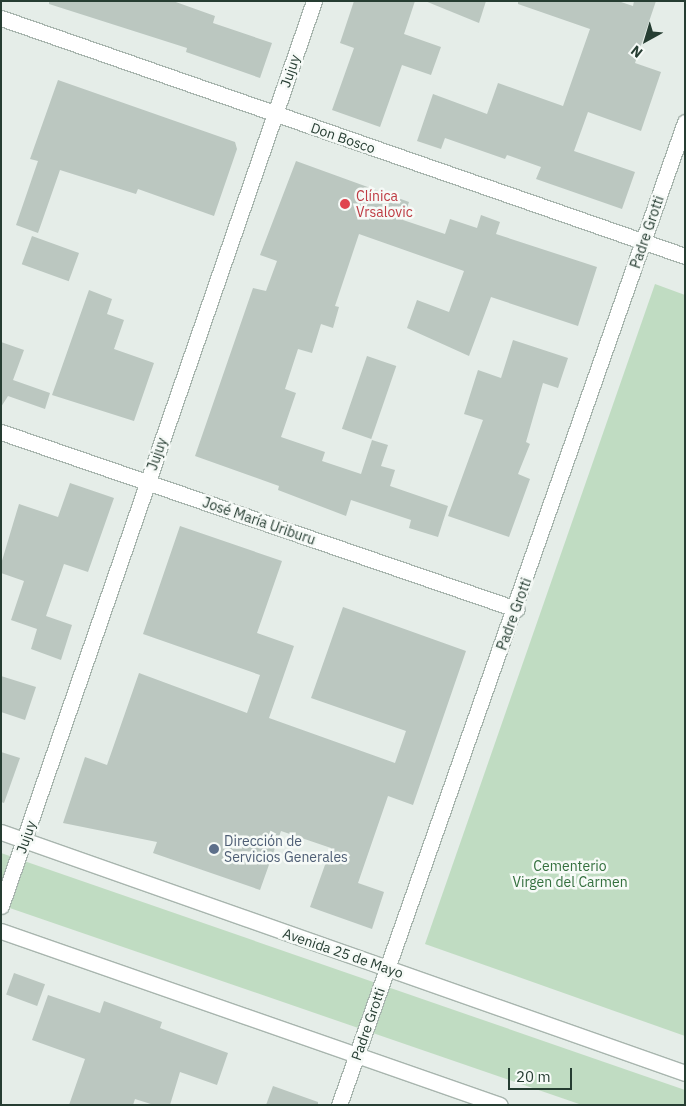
<!DOCTYPE html>
<html>
<head>
<meta charset="utf-8">
<style>
  body { margin:0 }
  #map { position:relative; width:686px; height:1106px; overflow:hidden; background:#e5ede8; font-family:"IBM Plex Sans",sans-serif }
  div>[style] { position:absolute }
  .green>* { inset:0; background:#c0dcc2 }
  .building>* { inset:0; background:#bbc7c0; transform-origin:0 0 }
  .roads { filter:drop-shadow(1px 0 #a8b5ae) drop-shadow(-1px 0 #a8b5ae) drop-shadow(0 1px #a8b5ae) drop-shadow(0 -1px #a8b5ae) }
  .minor>* { height:15px; margin:-7.5px; padding:0 7.5px; transform-origin:7.5px; border-radius:7.5px; background:#fff }
  .secondary>* { height:15px; margin:-7.5px; padding:0 7.5px; transform-origin:7.5px; border-radius:7.5px; background:#fff }
  .dots>* { width:14px; height:14px; translate:-50% -50%; box-sizing:border-box; border:2px solid #f6faf7; border-radius:50% }
  span { translate:-50% -50%; white-space:nowrap; text-align:center; line-height:1.15; -webkit-text-stroke:5px #f6faf7; paint-order:stroke }
  .street-label { font-size:14px; color:#263d32 }
  .health-label { font-size:14px; color:#be3a42 }
  .left { translate:0 -50%; text-align:left }
  .service-label { font-size:14px; color:#4e5e75 }
  .park-label { font-size:14px; color:#34703e }
  .frame { position:absolute; inset:0; border:2px solid #263d32; pointer-events:none }
  .north { position:absolute; left:621px; top:15px; width:50px; height:50px; -webkit-text-stroke:4px #f6faf7; paint-order:stroke; rotate:219deg; font-size:14px; font-weight:700; line-height:20px; text-align:center; color:#263d32 }
  .north::after { content:''; display:block; margin:auto; width:18px; height:22px; background:#263d32; clip-path:polygon(50% 0,100% 100%,50% 72%,0 100%) }
  .scale { position:absolute; left:508px; top:1068px; width:64px; height:22px; box-sizing:border-box; border:2px solid #263d32; border-top:0; padding-left:6px; font-size:15px; line-height:18px; white-space:nowrap; color:#263d32; -webkit-text-stroke:4px #f6faf7; paint-order:stroke }
</style>
</head>
<body>
<div id="map">
  <div class="green">
    <i style="clip-path:polygon(655px 284px,685px 295px,685px 1036px,425px 944px)"></i>
    <i style="clip-path:polygon(1px 853px,685px 1090px,685px 1105px,582px 1105px,1px 905px)"></i>
  </div>
  <div class="building">
    <i style="clip-path:polygon(49px 1px,173px 1px,215px 16px,213px 23px,272px 43px,260px 78px,186px 52px,187px 48px,49px 4px)"></i>
    <i style="clip-path:polygon(354px 1px,415px 1px,404px 34px,441px 47px,431px 75px,402px 65px,380px 127px,332px 110px,354px 48px,340px 43px)"></i>
    <i style="clip-path:polygon(425px 1px,486px 1px,479px 23px)"></i>
    <i style="clip-path:polygon(518px 1px,618px 1px,633px 6px,634px 1px,656px 1px,635px 63px,661px 72px,641px 131px,588px 112px,574px 151px,635px 172px,622px 209px,536px 179px,541px 167px,507px 155px,505px 159px,445px 138px,441px 149px,417px 141px,433px 94px,487px 114px,498px 83px,563px 106px,590px 29px,518px 4px)"></i>
    <i style="clip-path:polygon(58px 80px,235px 142px,237px 149px,214px 216px,138px 189px,136px 194px,60px 170px,38px 233px,16px 225px,38px 161px,30px 159px)"></i>
    <i style="clip-path:polygon(296px 161px,409px 202px,403px 220px,445px 234px,450px 219px,477px 228px,481px 215px,500px 222px,496px 234px,597px 267px,578px 326px,491px 297px,469px 356px,407px 328px,417px 300px,449px 312px,464px 271px,359px 234px,335px 306px,339px 307px,333px 328px,321px 324px,312px 353px,298px 349px,285px 389px,296px 393px,281px 437px,325px 452px,322px 461px,361px 474px,372px 440px,388px 445px,381px 466px,395px 470px,390px 486px,448px 506px,438px 537px,409px 528px,411px 520px,351px 500px,346px 516px,278px 490px,279px 486px,195px 456px,253px 288px,266px 291px,277px 261px,260px 255px)"></i>
    <i style="left:32px;top:236px;width:50px;height:30px;rotate:20deg"></i>
    <i style="clip-path:polygon(89px 290px,112px 299px,107px 314px,124px 320px,114px 349px,154px 363px,134px 421px,52px 395px)"></i>
    <i style="clip-path:polygon(513px 340px,568px 358px,558px 388px,543px 383px,526px 442px,530px 444px,518px 474px,530px 479px,509px 537px,448px 516px,483px 420px,464px 414px,478px 370px,501px 378px)"></i>
    <i style="clip-path:polygon(1px 342px,24px 350px,13px 380px,50px 393px,45px 409px,8px 396px,1px 407px)"></i>
    <i style="left:367px;top:356px;width:31px;height:77px;rotate:19deg"></i>
    <i style="clip-path:polygon(70px 483px,114px 498px,88px 572px,64px 564px,46px 616px,72px 625px,61px 660px,31px 649px,37px 629px,11px 620px,24px 581px,1px 573px,1px 564px,19px 504px,58px 517px)"></i>
    <i style="clip-path:polygon(180px 526px,282px 561px,257px 633px,294px 646px,269px 718px,395px 763px,406px 731px,311px 698px,343px 607px,466px 651px,413px 805px,388px 796px,358px 883px,384px 892px,372px 929px,310px 907px,331px 848px,281px 831px,260px 890px,153px 853px,157px 842px,63px 823px,85px 757px,107px 765px,139px 673px,247px 713px,260px 675px,143px 634px)"></i>
    <i style="clip-path:polygon(1px 676px,36px 687px,25px 720px,1px 712px)"></i>
    <i style="clip-path:polygon(1px 752px,20px 758px,4px 803px,1px 802px)"></i>
    <i style="left:14px;top:973px;width:33px;height:23px;rotate:20deg"></i>
    <i style="clip-path:polygon(48px 995px,100px 1013px,104px 1001px,162px 1022px,160px 1028px,228px 1053px,217px 1085px,180px 1072px,170px 1105px,154px 1105px,135px 1099px,133px 1105px,69px 1105px,85px 1059px,32px 1040px)"></i>
    <i style="clip-path:polygon(273px 1086px,318px 1102px,318px 1105px,266px 1105px)"></i>
  </div>
  <div class="roads">
    <div class="minor">
      <i style="left:1px;top:18px;width:724px;rotate:19.19deg"></i>
      <i style="left:1px;top:432px;width:545px;rotate:18.97deg"></i>
      <i style="left:1px;top:906px;width:958px;rotate:-70.92deg"></i>
      <i style="left:339px;top:1105px;width:1042px;rotate:-70.61deg"></i>
    </div>
    <div class="secondary">
      <i style="left:1px;top:832px;width:725px;rotate:19.41deg"></i>
      <i style="left:1px;top:931px;width:528px;rotate:19.22deg"></i>
    </div>
  </div>
  <div class="dots">
    <i style="left:345px;top:204px;background:#e0444e"></i>
    <i style="left:214px;top:849px;background:#5c6f8a"></i>
  </div>
  <div class="street-label">
    <span style="left:290px;top:71px;rotate:-71deg">Jujuy</span>
    <span style="left:343px;top:138px;rotate:19deg">Don Bosco</span>
    <span style="left:647px;top:232px;rotate:-71deg">Padre Grotti</span>
    <span style="left:157px;top:454px;rotate:-71deg">Jujuy</span>
    <span style="left:259px;top:521px;rotate:19deg">José María Uriburu</span>
    <span style="left:514px;top:614px;rotate:-70deg">Padre Grotti</span>
    <span style="left:26px;top:837px;rotate:-71deg">Jujuy</span>
    <span style="left:343px;top:953px;rotate:19deg">Avenida 25 de Mayo</span>
    <span style="left:368px;top:1024px;rotate:-71deg">Padre Grotti</span>
  </div>
  <div class="health-label">
    <span class="left" style="left:356px;top:204px">Clínica<br>Vrsalovic</span>
  </div>
  <div class="service-label">
    <span class="left" style="left:224px;top:849px">Dirección de<br>Servicios Generales</span>
  </div>
  <div class="park-label">
    <span style="left:570px;top:874px">Cementerio<br>Virgen del Carmen</span>
  </div>
  <div class="frame"></div>
  <div class="north">N</div>
  <div class="scale">20 m</div>
</div>
</body>
</html>
